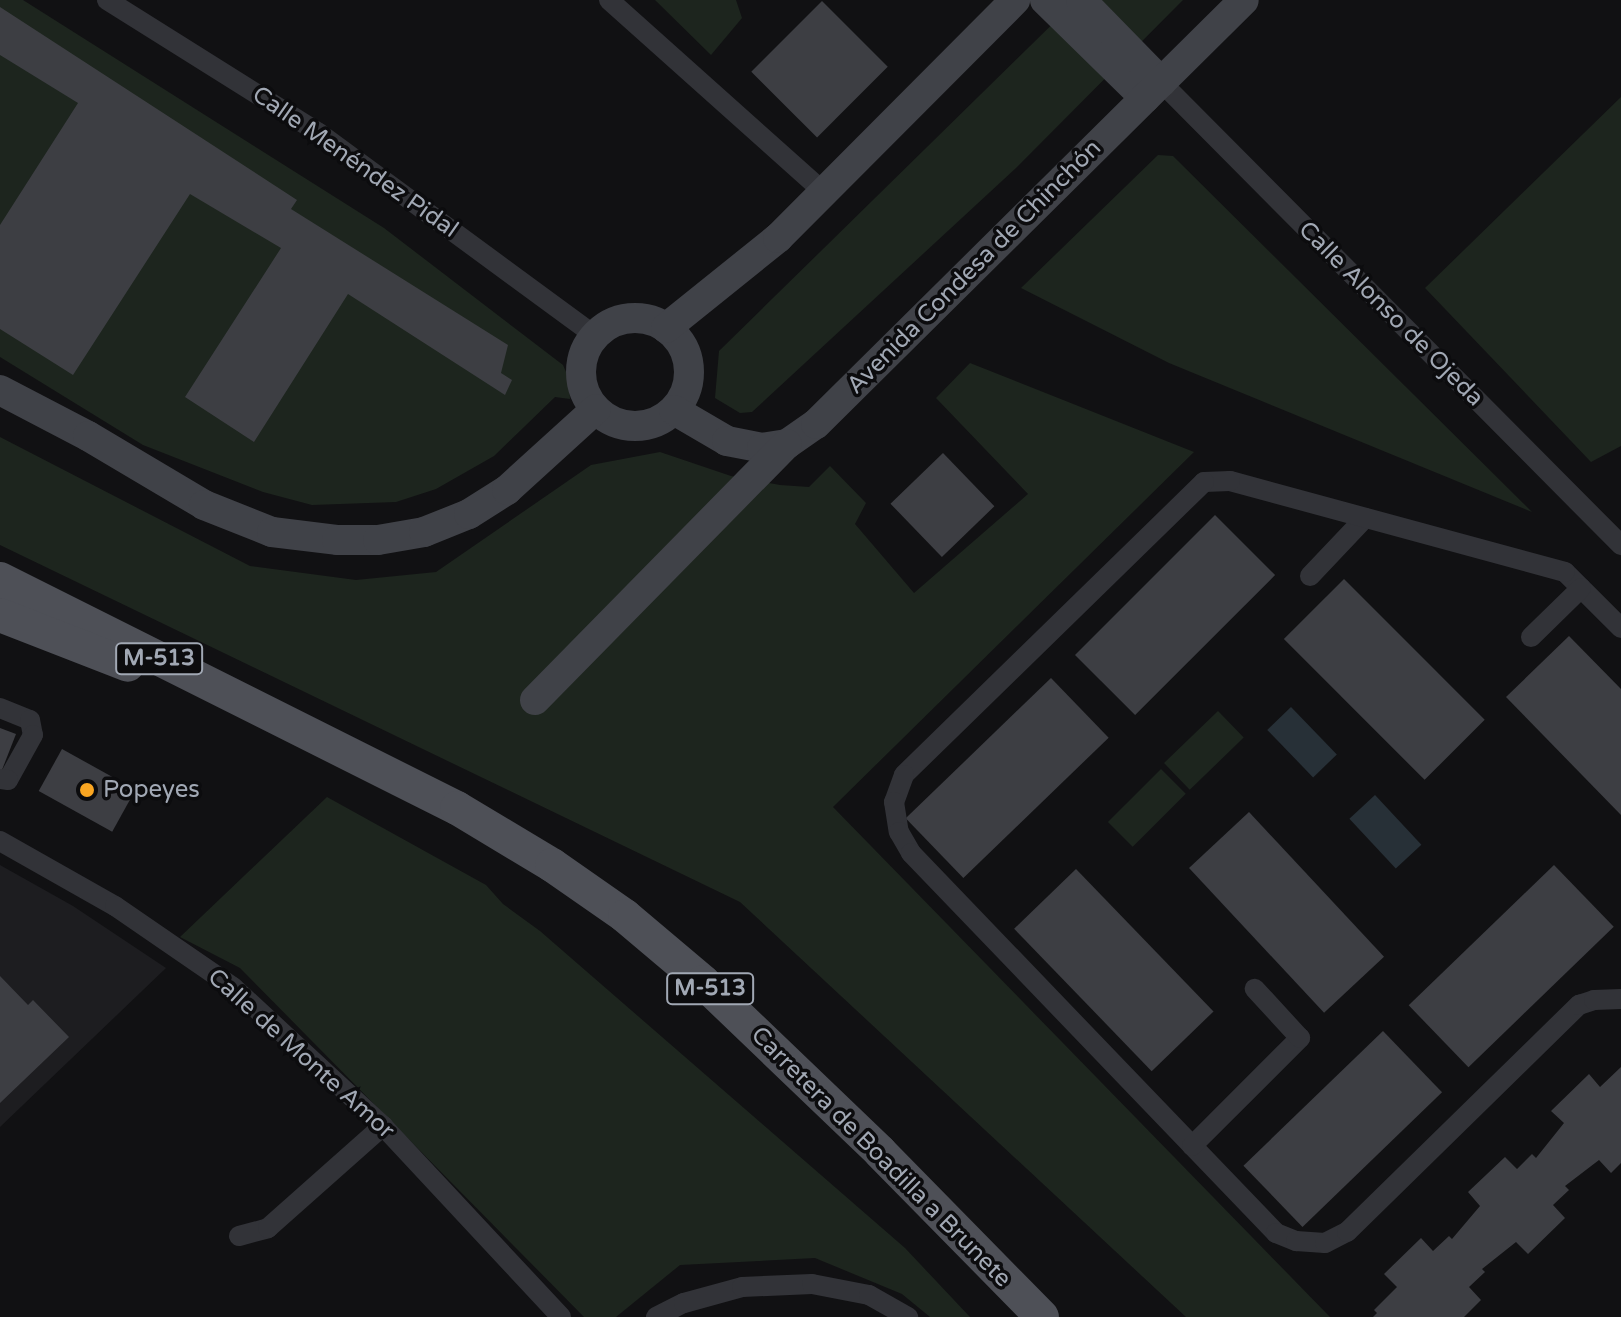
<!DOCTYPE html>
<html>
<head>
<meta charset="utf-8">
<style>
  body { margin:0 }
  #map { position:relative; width:1621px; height:1317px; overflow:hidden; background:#111113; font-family:"Varela Round",sans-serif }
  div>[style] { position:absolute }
  .built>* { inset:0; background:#1d1d20 }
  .green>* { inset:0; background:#1d251e; transform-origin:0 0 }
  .water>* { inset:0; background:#273037; transform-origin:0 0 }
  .building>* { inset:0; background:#3d3e43; transform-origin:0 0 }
  .street>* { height:20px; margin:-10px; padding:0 10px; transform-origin:10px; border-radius:10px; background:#323338 }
  .secondary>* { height:30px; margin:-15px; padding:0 15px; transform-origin:15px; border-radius:15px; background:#404248 }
  .secondary>.ring { margin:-15px; padding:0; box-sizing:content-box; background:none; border:30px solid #404248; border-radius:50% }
  .primary>* { height:34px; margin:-17px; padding:0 17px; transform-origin:17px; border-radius:17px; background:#4e5057 }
  .dots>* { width:22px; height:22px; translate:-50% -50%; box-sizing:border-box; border:4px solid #0c0c0e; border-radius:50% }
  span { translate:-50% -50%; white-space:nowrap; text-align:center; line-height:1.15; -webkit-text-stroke:7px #0c0c0e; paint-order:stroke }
  .shield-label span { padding:2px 6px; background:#0c0c0e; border:2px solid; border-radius:6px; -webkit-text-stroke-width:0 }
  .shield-label { font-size:22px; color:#a1a8b4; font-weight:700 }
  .street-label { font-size:24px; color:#a1a8b4 }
  .poi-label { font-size:24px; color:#a1a8b4 }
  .left { translate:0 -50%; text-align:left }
</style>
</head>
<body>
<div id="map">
  <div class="built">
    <i style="clip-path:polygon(0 865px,73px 906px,166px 968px,0 1127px)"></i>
  </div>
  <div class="green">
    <i style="clip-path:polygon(0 0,23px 0,384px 228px,563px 365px,569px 379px,570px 399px,555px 397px,494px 456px,436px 489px,396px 502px,312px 505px,263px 492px,143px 445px,0 357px)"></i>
    <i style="clip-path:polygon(655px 0,736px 0,742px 18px,711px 55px)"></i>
    <i style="clip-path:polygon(1077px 0,1183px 0,1016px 168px,752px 412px,740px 413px,715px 398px,719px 351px)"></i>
    <i style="clip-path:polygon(1621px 97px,1621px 446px,1591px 462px,1425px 288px)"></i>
    <i style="clip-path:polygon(1158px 155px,1173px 156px,1532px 512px,1169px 363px,1021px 288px)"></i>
    <i style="clip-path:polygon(970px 363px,1194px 452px,833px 807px,1330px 1317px,1186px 1317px,740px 902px,0 545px,0 437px,250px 566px,356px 580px,436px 572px,591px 465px,660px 452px,731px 476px,780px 485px,809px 487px,830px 466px,866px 503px,855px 524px,914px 593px,1028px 494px,936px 398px)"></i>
    <i style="left:1218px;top:711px;width:37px;height:75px;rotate:46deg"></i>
    <i style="left:1161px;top:769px;width:35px;height:75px;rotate:45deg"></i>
    <i style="clip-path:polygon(327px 797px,486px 885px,503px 904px,540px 931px,905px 1248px,970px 1317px,930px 1317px,902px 1294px,815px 1258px,680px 1265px,616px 1317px,584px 1317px,240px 968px,180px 937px)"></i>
  </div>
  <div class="water">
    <i style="left:1291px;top:707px;width:66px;height:33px;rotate:46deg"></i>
    <i style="left:1375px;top:795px;width:68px;height:35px;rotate:47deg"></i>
  </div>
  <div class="building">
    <i style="left:822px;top:1px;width:93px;height:100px;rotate:45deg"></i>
    <i style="clip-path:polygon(0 7px,297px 200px,291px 209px,508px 345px,501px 373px,512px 380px,505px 395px,348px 294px,254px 442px,185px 397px,281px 248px,190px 194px,73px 375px,0 329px,0 225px,78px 103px,0 55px)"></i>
    <i style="left:943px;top:453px;width:74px;height:73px;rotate:46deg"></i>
    <i style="left:1215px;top:515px;width:85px;height:198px;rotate:45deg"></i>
    <i style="left:1344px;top:579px;width:199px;height:85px;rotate:45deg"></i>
    <i style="clip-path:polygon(1569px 636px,1621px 689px,1621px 815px,1506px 697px)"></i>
    <i style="left:1051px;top:678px;width:83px;height:202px;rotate:46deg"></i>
    <i style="clip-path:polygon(0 728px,16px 734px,0 775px)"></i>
    <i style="left:62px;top:749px;width:84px;height:48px;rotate:29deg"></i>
    <i style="left:1249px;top:812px;width:198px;height:82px;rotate:47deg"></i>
    <i style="left:1554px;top:865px;width:86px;height:202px;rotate:46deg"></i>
    <i style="left:1076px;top:869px;width:198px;height:86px;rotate:46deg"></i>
    <i style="clip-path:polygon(0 976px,28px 1005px,33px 1000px,69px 1037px,0 1103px)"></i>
    <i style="left:1383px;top:1031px;width:85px;height:194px;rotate:46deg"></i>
    <i style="clip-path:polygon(1621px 1067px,1621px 1163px,1611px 1173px,1599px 1160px,1565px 1186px,1569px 1190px,1553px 1205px,1565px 1218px,1528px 1254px,1516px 1242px,1482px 1269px,1485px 1272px,1469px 1287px,1481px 1300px,1464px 1317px,1373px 1317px,1377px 1313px,1374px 1310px,1397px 1287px,1384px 1274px,1421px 1238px,1433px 1251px,1449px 1236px,1452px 1239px,1480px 1206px,1468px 1192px,1505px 1157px,1517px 1169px,1532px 1154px,1536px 1158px,1564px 1123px,1551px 1111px,1589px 1074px,1600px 1087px)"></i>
  </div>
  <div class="street">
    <i style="left:107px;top:0;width:250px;rotate:32.1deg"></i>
    <i style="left:319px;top:133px;width:343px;rotate:36.3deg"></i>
    <i style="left:609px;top:0;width:288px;rotate:41.8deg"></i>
    <i style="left:1161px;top:82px;width:653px;rotate:45.19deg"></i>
    <i style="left:1310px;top:576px;width:80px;rotate:-46.5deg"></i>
    <i style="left:1621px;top:628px;width:79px;rotate:-135deg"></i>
    <i style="left:1565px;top:572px;width:347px;rotate:-164.8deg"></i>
    <i style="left:1230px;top:481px;width:26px;rotate:178deg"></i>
    <i style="left:1204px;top:482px;width:419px;rotate:135.7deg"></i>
    <i style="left:904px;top:775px;width:29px;rotate:110deg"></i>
    <i style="left:894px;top:802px;width:30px;rotate:81deg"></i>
    <i style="left:899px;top:832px;width:24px;rotate:60deg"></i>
    <i style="left:911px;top:853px;width:527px;rotate:46.15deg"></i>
    <i style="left:1276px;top:1233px;width:22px;rotate:22deg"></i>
    <i style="left:1296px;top:1241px;width:29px;rotate:4deg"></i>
    <i style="left:1325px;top:1243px;width:25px;rotate:-27deg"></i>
    <i style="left:1347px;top:1232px;width:325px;rotate:-44.4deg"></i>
    <i style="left:1579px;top:1005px;width:16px;rotate:-18deg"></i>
    <i style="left:1594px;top:1000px;width:27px;rotate:-2deg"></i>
    <i style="left:1531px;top:637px;width:70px;rotate:-44.4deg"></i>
    <i style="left:0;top:708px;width:32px;rotate:22deg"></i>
    <i style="left:30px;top:720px;width:15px;rotate:79deg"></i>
    <i style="left:33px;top:735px;width:51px;rotate:119.1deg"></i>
    <i style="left:8px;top:780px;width:8px;rotate:-173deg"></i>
    <i style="left:0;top:841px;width:132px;rotate:29.5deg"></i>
    <i style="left:115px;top:906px;width:143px;rotate:34.5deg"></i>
    <i style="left:233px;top:987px;width:205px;rotate:42.8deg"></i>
    <i style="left:383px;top:1126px;width:261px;rotate:47deg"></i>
    <i style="left:1192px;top:1146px;width:153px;rotate:-45deg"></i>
    <i style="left:1300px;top:1038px;width:67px;rotate:-132.6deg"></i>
    <i style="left:239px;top:1236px;width:30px;rotate:-15deg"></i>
    <i style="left:268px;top:1228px;width:154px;rotate:-41.6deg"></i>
    <i style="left:656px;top:1317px;width:31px;rotate:-27deg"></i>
    <i style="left:684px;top:1303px;width:60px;rotate:-15.4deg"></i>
    <i style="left:742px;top:1287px;width:70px;rotate:-2.5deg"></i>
    <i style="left:812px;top:1284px;width:58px;rotate:10.9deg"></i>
    <i style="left:869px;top:1295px;width:45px;rotate:29.4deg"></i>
  </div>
  <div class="secondary">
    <i style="left:1045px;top:0;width:140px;rotate:44.4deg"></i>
    <i style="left:1081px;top:0;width:115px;rotate:45.7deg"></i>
    <i class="ring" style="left:581px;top:318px;width:78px;height:78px"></i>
    <i style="left:666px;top:328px;width:144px;rotate:-38.8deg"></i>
    <i style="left:778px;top:238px;width:336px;rotate:-45.1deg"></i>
    <i style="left:0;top:390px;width:99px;rotate:27.6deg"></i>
    <i style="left:88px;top:436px;width:135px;rotate:30.7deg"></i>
    <i style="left:204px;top:505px;width:73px;rotate:21.7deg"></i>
    <i style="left:272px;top:532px;width:65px;rotate:7deg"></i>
    <i style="left:337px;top:540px;width:41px"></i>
    <i style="left:378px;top:540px;width:47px;rotate:-9.9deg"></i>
    <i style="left:424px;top:532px;width:48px;rotate:-21.8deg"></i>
    <i style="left:469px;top:514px;width:45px;rotate:-32.3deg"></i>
    <i style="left:507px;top:490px;width:120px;rotate:-42.3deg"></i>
    <i style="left:674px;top:410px;width:61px;rotate:30.3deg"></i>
    <i style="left:727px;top:441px;width:36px;rotate:11deg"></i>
    <i style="left:762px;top:448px;width:25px;rotate:-9deg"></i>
    <i style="left:787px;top:444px;width:35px;rotate:-35deg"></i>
    <i style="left:816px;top:424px;width:602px;rotate:-44.73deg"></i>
    <i style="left:535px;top:700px;width:359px;rotate:-45.5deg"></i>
  </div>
  <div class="primary">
    <i style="left:0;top:579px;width:511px;rotate:26.62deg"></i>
    <i style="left:457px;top:808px;width:111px;rotate:31deg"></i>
    <i style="left:552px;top:865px;width:89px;rotate:34.9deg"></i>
    <i style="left:625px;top:916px;width:102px;rotate:40.2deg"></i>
    <i style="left:703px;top:982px;width:245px;rotate:43.8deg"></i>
    <i style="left:880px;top:1152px;width:231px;rotate:45.5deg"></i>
    <i style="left:0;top:615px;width:137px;rotate:21.3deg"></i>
  </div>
  <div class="dots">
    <i style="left:87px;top:790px;background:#faa622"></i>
  </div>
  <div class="shield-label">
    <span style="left:159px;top:659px">M-513</span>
    <span style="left:710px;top:989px">M-513</span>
  </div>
  <div class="street-label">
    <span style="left:355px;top:162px;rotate:35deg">Calle Menéndez Pidal</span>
    <span style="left:974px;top:267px;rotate:-45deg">Avenida Condesa de Chinchón</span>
    <span style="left:1391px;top:314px;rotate:45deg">Calle Alonso de Ojeda</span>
    <span style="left:301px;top:1054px;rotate:42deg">Calle de Monte Amor</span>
    <span style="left:881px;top:1157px;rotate:45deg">Carretera de Boadilla a Brunete</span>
  </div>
  <div class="poi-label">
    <span class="left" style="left:103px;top:790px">Popeyes</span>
  </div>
</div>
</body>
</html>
